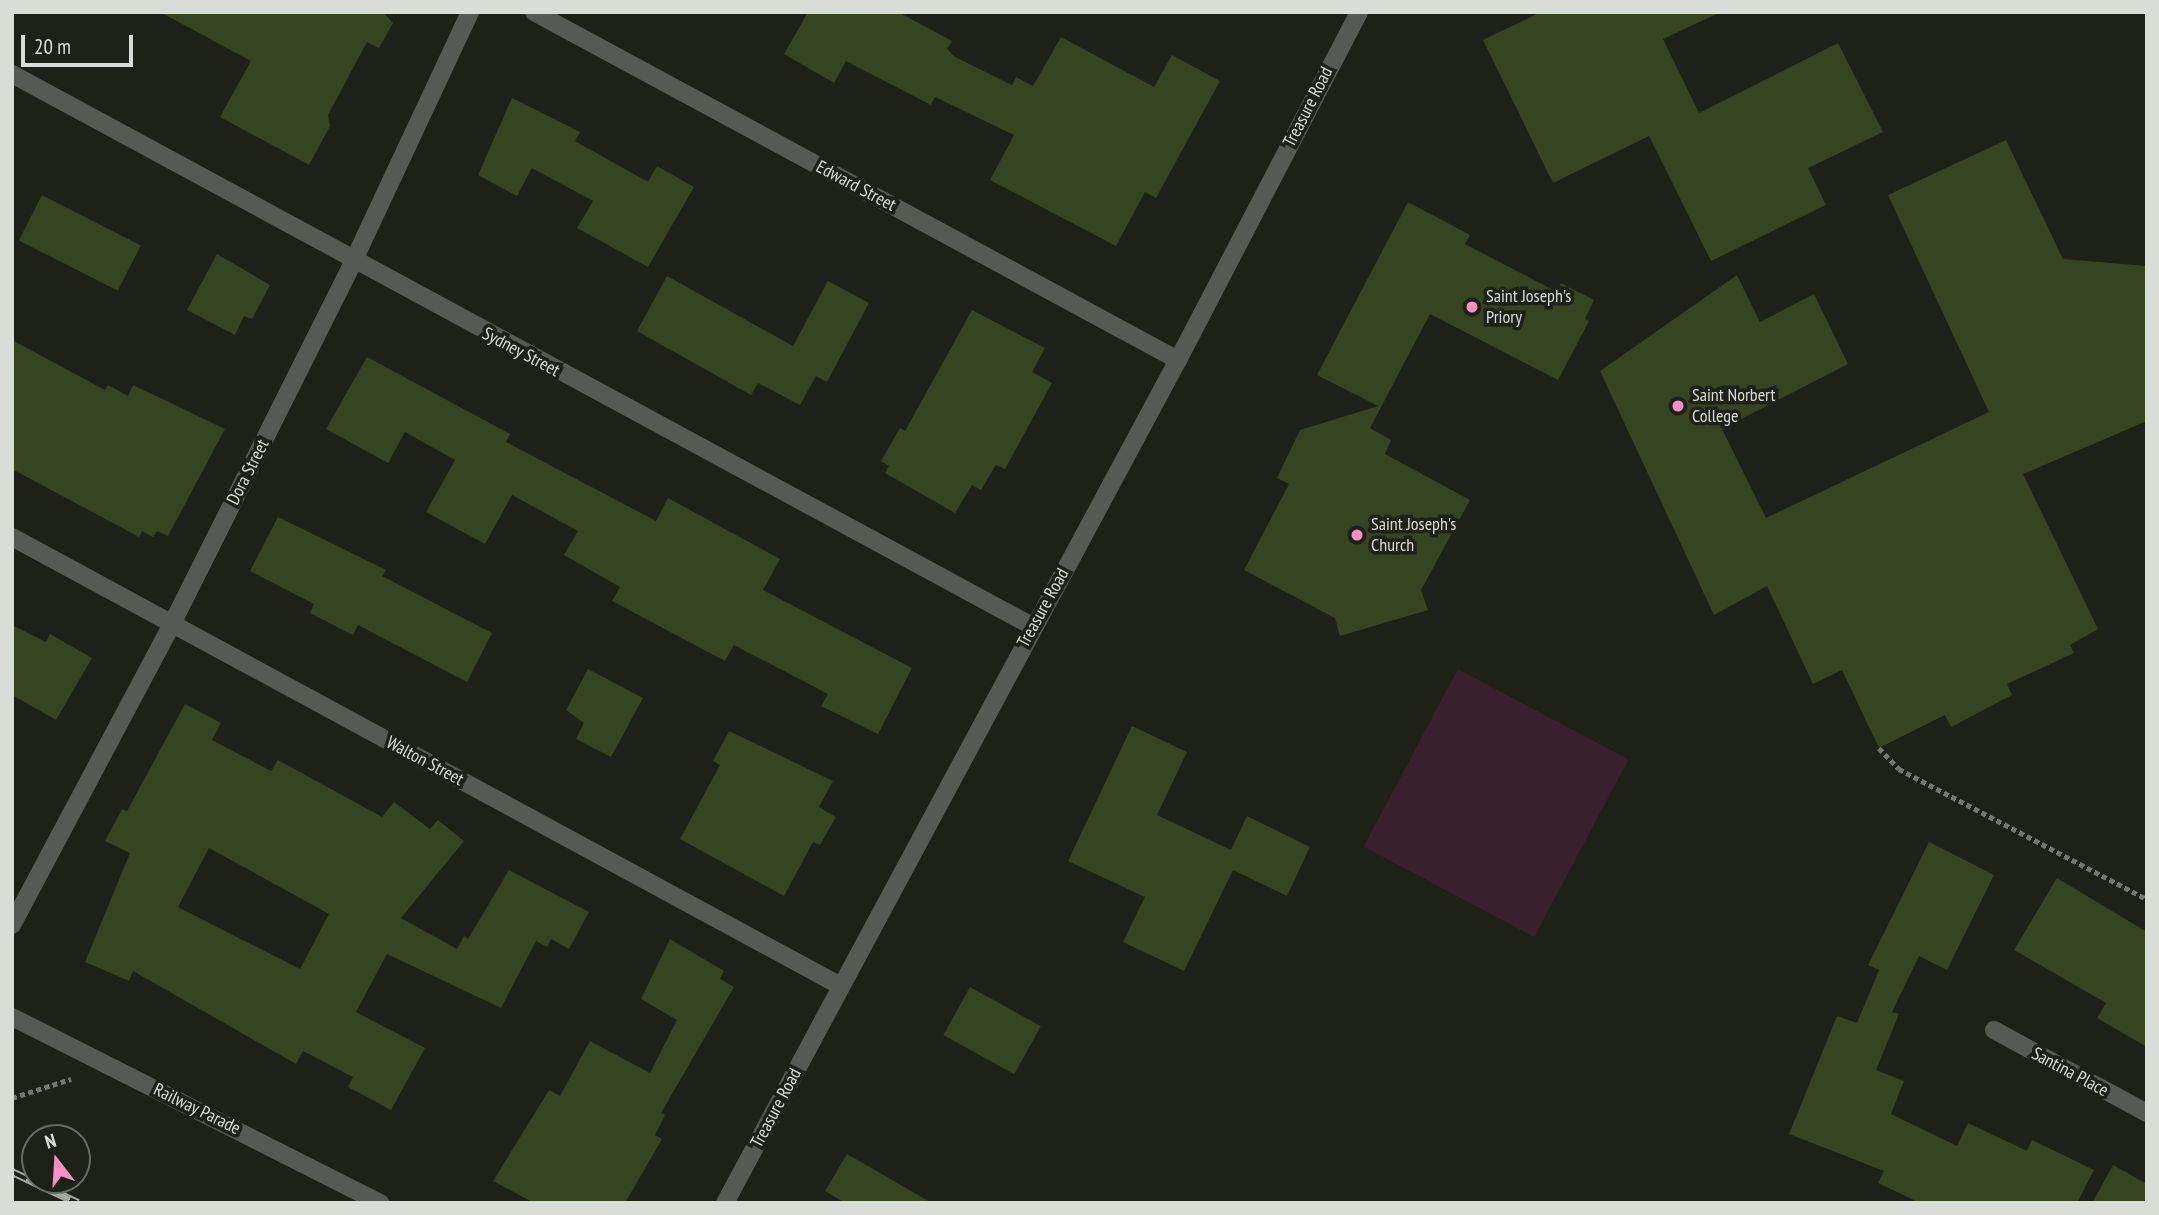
<!DOCTYPE html>
<html>
<head>
<meta charset="utf-8">
<style>
  body { margin:0 }
  #map { position:relative; width:2159px; height:1215px; overflow:hidden; background:#1d2118; font-family:"PT Sans Narrow",sans-serif }
  div>[style] { position:absolute }
  .green>* { inset:0; background:#3a202d; transform-origin:0 0 }
  .building>* { inset:0; background:#364421; transform-origin:0 0 }
  .path>* { height:4.5px; margin-top:-2.25px; transform-origin:0; background:repeating-linear-gradient(90deg,#747870 0 5px,transparent 0 8.5px) }
  .minor>* { height:18px; margin:-9px; padding:0 9px; transform-origin:9px; border-radius:9px; background:#565954 }
  .rail>* { height:8px; margin-top:-4px; transform-origin:0; background:repeating-linear-gradient(90deg,#1d2118 0 16px,#aaada7 0 32px); box-sizing:border-box; border-block:2px solid #aaada7 }
  .dots>* { width:19px; height:19px; translate:-50% -50%; box-sizing:border-box; border:4px solid #1d2118; border-radius:50% }
  span { translate:-50% -50%; white-space:nowrap; text-align:center; line-height:1.15; -webkit-text-stroke:7px #1d2118; paint-order:stroke }
  .street-label { font-size:18px; color:#daddd7 }
  .poi-label { font-size:18px; color:#daddd7 }
  .left { translate:0 -50%; text-align:left }
  .frame { position:absolute; inset:0; border:14px solid #daddd7; pointer-events:none }
  .north { position:absolute; left:21px; top:1124px; width:70px; height:70px; box-sizing:border-box; background:#1d2118; border:2px solid #696c64; border-radius:50%; rotate:343deg; font-size:19px; font-weight:700; line-height:28px; text-align:center; color:#daddd7 }
  .north::after { content:''; display:block; margin:auto; width:24px; height:32px; background:#fa8fc6; clip-path:polygon(50% 0,100% 100%,50% 72%,0 100%) }
  .scale { position:absolute; left:21px; top:35px; width:112px; height:32px; box-sizing:border-box; border:4px solid #daddd7; border-top:0; padding-left:9px; font-size:21px; line-height:24px; white-space:nowrap; color:#daddd7; -webkit-text-stroke:5px #1d2118; paint-order:stroke }
</style>
</head>
<body>
<div id="map">
  <div class="green">
    <i style="left:1458px;top:669px;width:193px;height:201px;rotate:28deg"></i>
  </div>
  <div class="building">
    <i style="clip-path:polygon(160px 12px,383px 12px,393px 23px,379px 48px,367px 42px,328px 115px,330px 126px,309px 165px,220px 117px,251px 61px)"></i>
    <i style="clip-path:polygon(808px 12px,898px 12px,952px 41px,947px 49px,955px 57px,1012px 85px,1016px 77px,1033px 86px,1061px 37px,1154px 87px,1172px 55px,1220px 81px,1156px 198px,1145px 192px,1116px 246px,990px 180px,1014px 135px,935px 97px,931px 105px,846px 61px,834px 83px,784px 54px)"></i>
    <i style="clip-path:polygon(1541px 12px,1721px 12px,1663px 39px,1699px 113px,1838px 43px,1883px 132px,1808px 168px,1826px 205px,1711px 261px,1649px 136px,1553px 183px,1483px 40px)"></i>
    <i style="clip-path:polygon(512px 98px,580px 132px,575px 141px,648px 182px,657px 166px,694px 187px,648px 267px,577px 228px,593px 201px,532px 168px,517px 196px,478px 175px)"></i>
    <i style="clip-path:polygon(2006px 140px,2063px 259px,2147px 266px,2147px 421px,2023px 474px,2098px 629px,2070px 645px,2074px 653px,2007px 684px,2012px 695px,1951px 727px,1945px 715px,1879px 748px,1842px 670px,1813px 684px,1767px 586px,1714px 615px,1600px 371px,1737px 275px,1760px 322px,1814px 294px,1848px 364px,1722px 429px,1766px 518px,1989px 412px,1888px 195px)"></i>
    <i style="left:42px;top:195px;width:111px;height:51px;rotate:27deg"></i>
    <i style="clip-path:polygon(1408px 202px,1470px 235px,1465px 244px,1557px 292px,1561px 283px,1594px 300px,1585px 319px,1589px 321px,1558px 380px,1430px 314px,1370px 428px,1391px 440px,1385px 454px,1470px 500px,1421px 590px,1428px 610px,1340px 636px,1335px 618px,1244px 570px,1289px 484px,1277px 478px,1300px 430px,1378px 406px,1317px 375px)"></i>
    <i style="clip-path:polygon(217px 254px,270px 285px,252px 319px,244px 316px,235px 335px,187px 310px)"></i>
    <i style="clip-path:polygon(667px 276px,793px 346px,828px 281px,869px 303px,827px 382px,816px 376px,800px 405px,758px 383px,751px 395px,637px 331px)"></i>
    <i style="clip-path:polygon(972px 310px,1045px 348px,1032px 372px,1052px 383px,1005px 469px,996px 465px,981px 490px,972px 485px,955px 513px,885px 473px,889px 466px,881px 461px,900px 428px,905px 431px)"></i>
    <i style="clip-path:polygon(12px 340px,105px 390px,108px 385px,128px 396px,133px 385px,225px 429px,168px 536px,157px 531px,153px 537px,142px 531px,139px 537px,12px 469px)"></i>
    <i style="clip-path:polygon(367px 357px,510px 434px,506px 442px,656px 521px,668px 498px,780px 559px,763px 590px,912px 668px,878px 734px,821px 706px,828px 694px,734px 645px,725px 661px,612px 601px,620px 587px,564px 555px,578px 531px,512px 495px,485px 544px,426px 512px,455px 460px,405px 432px,388px 463px,326px 429px)"></i>
    <i style="clip-path:polygon(278px 517px,386px 570px,382px 576px,492px 633px,467px 682px,358px 625px,353px 635px,310px 613px,314px 604px,250px 571px)"></i>
    <i style="clip-path:polygon(12px 625px,46px 642px,50px 634px,92px 658px,56px 720px,12px 695px)"></i>
    <i style="clip-path:polygon(588px 669px,643px 698px,611px 757px,576px 739px,584px 723px,566px 710px)"></i>
    <i style="clip-path:polygon(evenodd,185px 704px,221px 723px,212px 740px,271px 771px,278px 760px,382px 817px,394px 802px,430px 829px,438px 820px,464px 841px,401px 918px,457px 949px,464px 936px,468px 939px,509px 870px,589px 912px,569px 949px,551px 939px,547px 947px,536px 941px,501px 1008px,387px 954px,356px 1012px,425px 1048px,391px 1110px,348px 1087px,353px 1077px,303px 1051px,296px 1064px,133px 971px,129px 981px,85px 962px,130px 853px,105px 841px,122px 809px,127px 811px,185px 704px,209px 848px,329px 914px,300px 969px,178px 907px,209px 848px)"></i>
    <i style="clip-path:polygon(1132px 726px,1187px 752px,1157px 815px,1231px 850px,1247px 816px,1310px 847px,1287px 896px,1233px 870px,1184px 971px,1123px 942px,1145px 897px,1068px 861px)"></i>
    <i style="clip-path:polygon(729px 731px,833px 781px,819px 807px,836px 817px,820px 845px,813px 842px,784px 896px,680px 839px,720px 765px,713px 761px)"></i>
    <i style="clip-path:polygon(1929px 842px,1994px 875px,1947px 970px,1919px 956px,1892px 1012px,1899px 1014px,1876px 1070px,1904px 1081px,1891px 1114px,1957px 1146px,1968px 1123px,2027px 1151px,2032px 1140px,2094px 1170px,2077px 1203px,1920px 1203px,1878px 1183px,1884px 1171px,1789px 1134px,1837px 1016px,1857px 1023px,1879px 970px,1868px 965px)"></i>
    <i style="clip-path:polygon(2057px 878px,2147px 932px,2147px 1047px,2097px 1018px,2106px 1003px,2014px 950px)"></i>
    <i style="clip-path:polygon(670px 939px,724px 971px,720px 979px,734px 987px,661px 1113px,665px 1115px,655px 1135px,662px 1139px,625px 1203px,534px 1203px,493px 1181px,549px 1090px,560px 1096px,590px 1041px,650px 1073px,677px 1020px,641px 999px)"></i>
    <i style="left:970px;top:987px;width:81px;height:55px;rotate:29deg"></i>
    <i style="clip-path:polygon(847px 1154px,932px 1203px,845px 1203px,825px 1191px)"></i>
    <i style="clip-path:polygon(2113px 1165px,2147px 1184px,2147px 1203px,2092px 1203px)"></i>
  </div>
  <div class="path">
    <i style="left:1879px;top:748px;width:29px;rotate:46deg"></i>
    <i style="left:1899px;top:769px;width:280px;rotate:27.7deg"></i>
    <i style="left:12px;top:1098px;width:62px;rotate:-17.9deg"></i>
  </div>
  <div class="minor">
    <i style="left:534px;top:12px;width:732px;rotate:28.39deg"></i>
    <i style="left:12px;top:74px;width:1160px;rotate:28.42deg"></i>
    <i style="left:12px;top:537px;width:941px;rotate:28.45deg"></i>
    <i style="left:12px;top:925px;width:341px;rotate:-62deg"></i>
    <i style="left:172px;top:624px;width:405px;rotate:-63.4deg"></i>
    <i style="left:353px;top:262px;width:276px;rotate:-64.9deg"></i>
    <i style="left:12px;top:1017px;width:413px;rotate:26.8deg"></i>
    <i style="left:1994px;top:1030px;width:174px;rotate:28.5deg"></i>
    <i style="left:725px;top:1203px;width:957px;rotate:-61.75deg"></i>
    <i style="left:1178px;top:360px;width:392px;rotate:-62.5deg"></i>
  </div>
  <div class="rail">
    <i style="left:12px;top:1172px;width:73px;rotate:25.2deg"></i>
  </div>
  <div class="dots">
    <i style="left:1472px;top:307px;background:#fa8fc6"></i>
    <i style="left:1678px;top:406px;background:#fa8fc6"></i>
    <i style="left:1357px;top:535px;background:#fa8fc6"></i>
  </div>
  <div class="street-label">
    <span style="left:1308px;top:107px;rotate:-63deg">Treasure Road</span>
    <span style="left:856px;top:186px;rotate:28deg">Edward Street</span>
    <span style="left:521px;top:352px;rotate:28deg">Sydney Street</span>
    <span style="left:248px;top:472px;rotate:-63deg">Dora Street</span>
    <span style="left:1043px;top:608px;rotate:-61deg">Treasure Road</span>
    <span style="left:425px;top:761px;rotate:28deg">Walton Street</span>
    <span style="left:2070px;top:1072px;rotate:28deg">Santina Place</span>
    <span style="left:776px;top:1108px;rotate:-62deg">Treasure Road</span>
    <span style="left:197px;top:1109px;rotate:26deg">Railway Parade</span>
  </div>
  <div class="poi-label">
    <span class="left" style="left:1486px;top:307px">Saint Joseph's<br>Priory</span>
    <span class="left" style="left:1692px;top:406px">Saint Norbert<br>College</span>
    <span class="left" style="left:1371px;top:535px">Saint Joseph's<br>Church</span>
  </div>
  <div class="frame"></div>
  <div class="north">N</div>
  <div class="scale">20 m</div>
</div>
</body>
</html>
